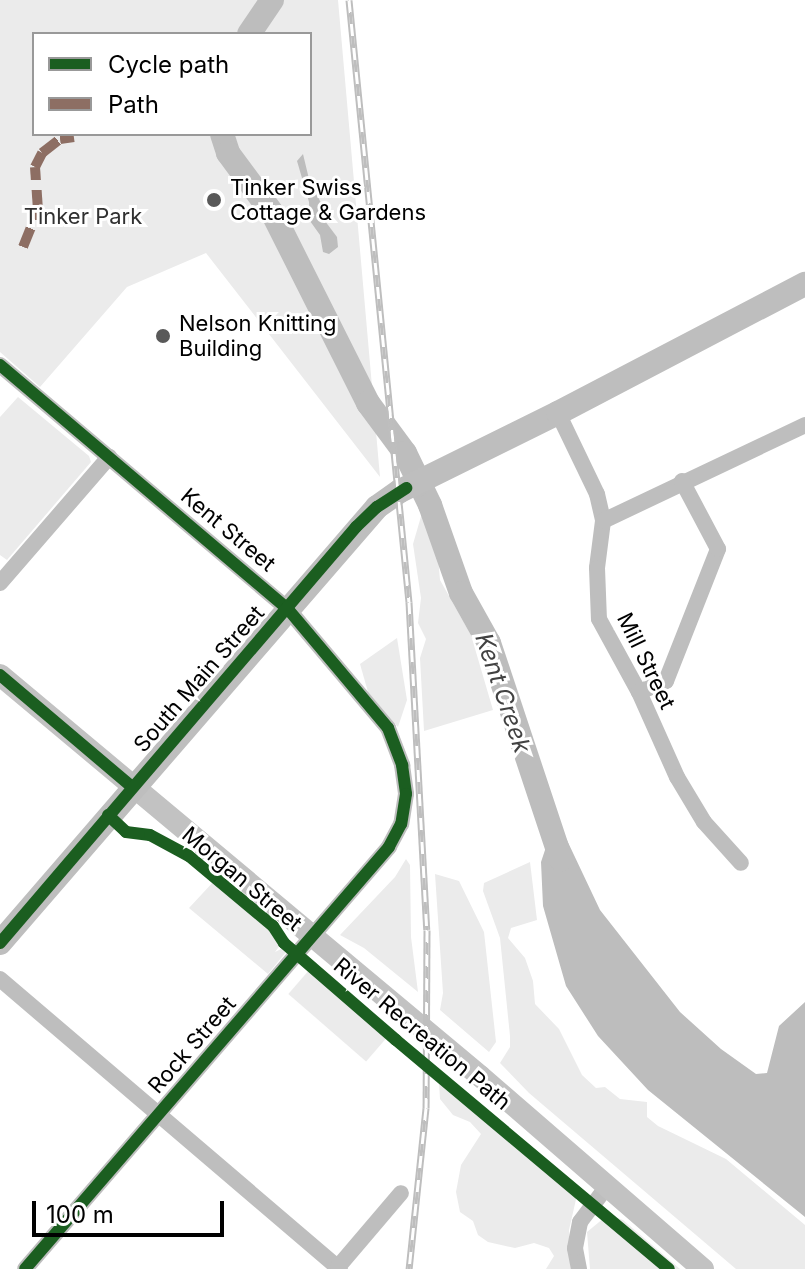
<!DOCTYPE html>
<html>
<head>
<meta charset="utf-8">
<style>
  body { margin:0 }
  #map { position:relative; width:805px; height:1269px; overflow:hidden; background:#fff; font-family:Inter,sans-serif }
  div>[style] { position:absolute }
  .green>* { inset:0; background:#ebebeb; transform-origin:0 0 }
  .water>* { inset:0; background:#bdbdbd }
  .river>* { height:24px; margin:-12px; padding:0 12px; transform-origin:12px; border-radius:12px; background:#bdbdbd }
  .street>* { height:16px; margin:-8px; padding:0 8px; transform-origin:8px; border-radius:8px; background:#bebebe }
  .secondary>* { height:22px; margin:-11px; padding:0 11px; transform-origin:11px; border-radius:11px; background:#c2c2c2 }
  .primary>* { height:24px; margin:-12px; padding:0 12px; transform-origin:12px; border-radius:12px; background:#bebebe }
  .rail>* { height:7px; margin-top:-3.5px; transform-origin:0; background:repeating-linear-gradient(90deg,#fff 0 12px,#bebebe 0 24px); box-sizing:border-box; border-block:2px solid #bebebe }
  .quiet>* { height:10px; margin-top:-5px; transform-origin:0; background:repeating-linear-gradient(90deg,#8d6e63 0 20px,transparent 0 30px) }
  .cycleway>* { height:12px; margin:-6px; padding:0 6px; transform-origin:6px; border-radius:6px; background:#1b5e20 }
  .dots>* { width:22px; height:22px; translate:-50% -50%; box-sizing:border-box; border:4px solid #fff; border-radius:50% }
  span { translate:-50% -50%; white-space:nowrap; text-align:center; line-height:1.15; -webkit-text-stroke:6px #fff; paint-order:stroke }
  .poi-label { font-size:22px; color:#000 }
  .left { translate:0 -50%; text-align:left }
  .park-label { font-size:22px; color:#313131 }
  .street-label { font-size:22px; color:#000 }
  .water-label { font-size:24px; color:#424242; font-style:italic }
  .legend { position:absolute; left:32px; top:32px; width:280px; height:104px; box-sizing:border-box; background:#fff; border:2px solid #999; margin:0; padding:10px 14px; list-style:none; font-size:24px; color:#000 }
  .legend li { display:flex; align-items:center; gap:16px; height:40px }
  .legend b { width:40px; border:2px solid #999 }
  .scale { position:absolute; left:32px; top:1201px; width:192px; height:36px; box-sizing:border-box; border:4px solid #000; border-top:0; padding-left:10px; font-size:24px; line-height:28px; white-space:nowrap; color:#000; -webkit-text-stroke:6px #fff; paint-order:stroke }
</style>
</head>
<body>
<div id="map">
  <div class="green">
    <i style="clip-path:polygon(evenodd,0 0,338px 0,380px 477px,206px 253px,127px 287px,40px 387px,0 352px,0 0,34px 34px,310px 34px,310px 134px,34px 134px,34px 34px)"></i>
    <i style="clip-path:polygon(18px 397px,89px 456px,91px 462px,7px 560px,0 555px,0 417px)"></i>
    <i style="clip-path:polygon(422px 513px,438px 557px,440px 580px,471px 635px,493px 710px,424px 731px,420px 658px,426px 639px,418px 623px,421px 598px,413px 544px)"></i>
    <i style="clip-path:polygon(397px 638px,407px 700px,398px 727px,370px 699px,360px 664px)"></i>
    <i style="clip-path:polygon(406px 859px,410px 865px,411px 937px,418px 992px,364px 948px,340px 935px,395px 877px)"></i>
    <i style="clip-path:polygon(530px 862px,537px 920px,511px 928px,508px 938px,525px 958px,533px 981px,535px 1004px,559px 1029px,582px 1075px,596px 1088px,605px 1087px,620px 1099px,647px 1102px,647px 1117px,658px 1126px,726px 1159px,805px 1225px,805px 1269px,736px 1269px,529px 1093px,500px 1063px,510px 1047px,510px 1036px,500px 938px,483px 891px,484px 883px)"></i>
    <i style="clip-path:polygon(435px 874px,459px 881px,484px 932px,496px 1042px,489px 1052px,440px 1010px,443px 993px)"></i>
    <i style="clip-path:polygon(215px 880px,274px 931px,281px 944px,275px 952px,285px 947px,286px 952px,268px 974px,189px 908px)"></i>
    <i style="left:310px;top:969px;width:103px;height:33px;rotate:41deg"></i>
    <i style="clip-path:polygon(439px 1083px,469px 1103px,577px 1195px,569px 1230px,571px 1269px,546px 1269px,554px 1256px,549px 1248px,534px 1243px,515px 1248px,488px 1242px,478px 1235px,473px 1221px,460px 1212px,456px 1192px,461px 1165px,481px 1134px,470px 1122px,453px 1115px,440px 1099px)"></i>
    <i style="clip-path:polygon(612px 1216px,623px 1220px,680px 1269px,674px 1269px)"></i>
    <i style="clip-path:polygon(604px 1218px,665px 1269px,590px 1269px,587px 1232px)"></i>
  </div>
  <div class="water">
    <i style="clip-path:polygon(303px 154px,309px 179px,326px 213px,325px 221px,337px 237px,338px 247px,329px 254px,323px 252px,320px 235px,310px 221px,309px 202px,297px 161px)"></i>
    <i style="clip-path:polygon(556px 817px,600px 910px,680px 1012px,721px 1049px,756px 1074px,767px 1073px,779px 1026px,805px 1002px,805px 1217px,648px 1090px,598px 1036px,566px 986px,543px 906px,541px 862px)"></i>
  </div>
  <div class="river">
    <i style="left:249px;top:34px;width:41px;rotate:-55.9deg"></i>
    <i style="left:222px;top:134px;width:20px;rotate:72deg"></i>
    <i style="left:228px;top:153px;width:76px;rotate:53.6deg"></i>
    <i style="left:273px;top:214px;width:212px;rotate:63.3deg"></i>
    <i style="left:368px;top:403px;width:62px;rotate:53.5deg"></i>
    <i style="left:405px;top:453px;width:58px;rotate:64.3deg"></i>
    <i style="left:430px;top:505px;width:93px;rotate:70.6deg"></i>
    <i style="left:461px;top:593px;width:57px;rotate:60.8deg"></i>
    <i style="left:489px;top:643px;width:228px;rotate:71.6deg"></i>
  </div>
  <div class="street">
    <i style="left:0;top:365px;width:376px;rotate:40.3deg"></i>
    <i style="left:287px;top:608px;width:157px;rotate:49.9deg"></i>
    <i style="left:388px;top:728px;width:40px;rotate:69deg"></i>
    <i style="left:402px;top:765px;width:29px;rotate:82deg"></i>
    <i style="left:406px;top:794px;width:30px;rotate:99deg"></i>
    <i style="left:401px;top:824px;width:26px;rotate:118deg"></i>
    <i style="left:389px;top:847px;width:557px;rotate:130.78deg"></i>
    <i style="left:558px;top:413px;width:90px;rotate:64.3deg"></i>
    <i style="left:597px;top:494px;width:28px;rotate:77deg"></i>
    <i style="left:603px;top:521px;width:47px;rotate:97.3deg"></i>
    <i style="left:597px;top:568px;width:51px;rotate:87.8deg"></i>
    <i style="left:599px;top:619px;width:83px;rotate:61.3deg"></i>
    <i style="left:639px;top:692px;width:93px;rotate:65.9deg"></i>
    <i style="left:677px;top:777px;width:52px;rotate:59deg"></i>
    <i style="left:704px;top:822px;width:55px;rotate:47.9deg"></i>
    <i style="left:603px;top:521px;width:224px;rotate:-25.4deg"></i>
    <i style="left:0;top:583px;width:167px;rotate:-49.1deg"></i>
    <i style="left:639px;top:692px;width:29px;rotate:-22deg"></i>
    <i style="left:666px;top:681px;width:142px;rotate:-68.5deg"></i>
    <i style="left:718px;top:549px;width:77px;rotate:-117.9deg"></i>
    <i style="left:0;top:979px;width:447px;rotate:40.5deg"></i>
    <i style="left:338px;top:1267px;width:97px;rotate:-49.6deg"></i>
    <i style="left:579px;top:1269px;width:21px;rotate:-101deg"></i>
    <i style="left:575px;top:1248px;width:26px;rotate:-79deg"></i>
    <i style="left:580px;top:1222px;width:46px;rotate:-52.9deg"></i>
  </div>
  <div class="secondary">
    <i style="left:0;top:675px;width:625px;rotate:39.88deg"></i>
    <i style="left:480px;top:1076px;width:295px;rotate:40.9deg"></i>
  </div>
  <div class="primary">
    <i style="left:0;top:943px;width:576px;rotate:-49.15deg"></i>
    <i style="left:377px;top:507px;width:28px;rotate:-35deg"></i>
    <i style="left:400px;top:491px;width:176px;rotate:-26.3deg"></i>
    <i style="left:558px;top:413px;width:279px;rotate:-27.6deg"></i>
  </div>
  <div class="rail">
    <i style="left:349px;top:0;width:605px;rotate:84.31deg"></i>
    <i style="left:409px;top:602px;width:328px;rotate:86.9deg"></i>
    <i style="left:427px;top:930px;width:178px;rotate:90.3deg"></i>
    <i style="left:426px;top:1108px;width:162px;rotate:96deg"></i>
  </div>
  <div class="quiet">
    <i style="left:23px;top:247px;width:40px;rotate:-68deg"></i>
    <i style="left:38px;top:210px;width:43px;rotate:-94deg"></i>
    <i style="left:35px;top:167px;width:16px;rotate:-63deg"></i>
    <i style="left:42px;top:153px;width:23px;rotate:-38deg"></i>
    <i style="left:60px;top:139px;width:14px;rotate:-8deg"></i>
  </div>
  <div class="cycleway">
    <i style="left:0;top:365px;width:376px;rotate:40.3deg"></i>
    <i style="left:287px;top:608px;width:157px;rotate:49.9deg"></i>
    <i style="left:388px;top:728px;width:40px;rotate:69deg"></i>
    <i style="left:402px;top:765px;width:29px;rotate:82deg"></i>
    <i style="left:406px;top:794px;width:30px;rotate:99deg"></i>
    <i style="left:401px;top:824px;width:26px;rotate:118deg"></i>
    <i style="left:389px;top:847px;width:557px;rotate:130.78deg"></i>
    <i style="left:0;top:675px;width:173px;rotate:40.3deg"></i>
    <i style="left:108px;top:815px;width:25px;rotate:43deg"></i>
    <i style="left:126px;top:832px;width:24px;rotate:7deg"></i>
    <i style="left:150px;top:835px;width:44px;rotate:28.3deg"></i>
    <i style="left:189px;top:856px;width:109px;rotate:39.8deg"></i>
    <i style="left:273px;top:926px;width:20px;rotate:57deg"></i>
    <i style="left:284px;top:943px;width:148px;rotate:40.9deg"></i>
    <i style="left:396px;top:1040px;width:356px;rotate:40deg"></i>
    <i style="left:0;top:943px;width:548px;rotate:-49.44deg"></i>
    <i style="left:356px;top:527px;width:29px;rotate:-44deg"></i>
    <i style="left:377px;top:507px;width:35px;rotate:-33deg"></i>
  </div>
  <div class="dots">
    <i style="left:214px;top:200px;background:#595959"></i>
    <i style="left:163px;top:336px;background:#595959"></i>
  </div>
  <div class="poi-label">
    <span class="left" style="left:230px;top:200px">Tinker Swiss<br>Cottage &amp; Gardens</span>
    <span class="left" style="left:179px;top:336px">Nelson Knitting<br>Building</span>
  </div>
  <div class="park-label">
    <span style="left:83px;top:217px">Tinker Park</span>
  </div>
  <div class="street-label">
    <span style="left:228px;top:530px;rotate:40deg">Kent Street</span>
    <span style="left:646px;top:661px;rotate:64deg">Mill Street</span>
    <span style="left:199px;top:679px;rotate:-49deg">South Main Street</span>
    <span style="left:242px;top:879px;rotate:40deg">Morgan Street</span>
    <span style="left:422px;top:1034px;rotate:40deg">River Recreation Path</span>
    <span style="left:192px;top:1045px;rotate:-49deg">Rock Street</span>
  </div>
  <div class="water-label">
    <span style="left:503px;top:693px;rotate:71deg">Kent Creek</span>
  </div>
  <ul class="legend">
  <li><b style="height:10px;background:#1b5e20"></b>Cycle path</li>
  <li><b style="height:10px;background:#8d6e63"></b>Path</li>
  </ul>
  <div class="scale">100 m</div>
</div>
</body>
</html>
